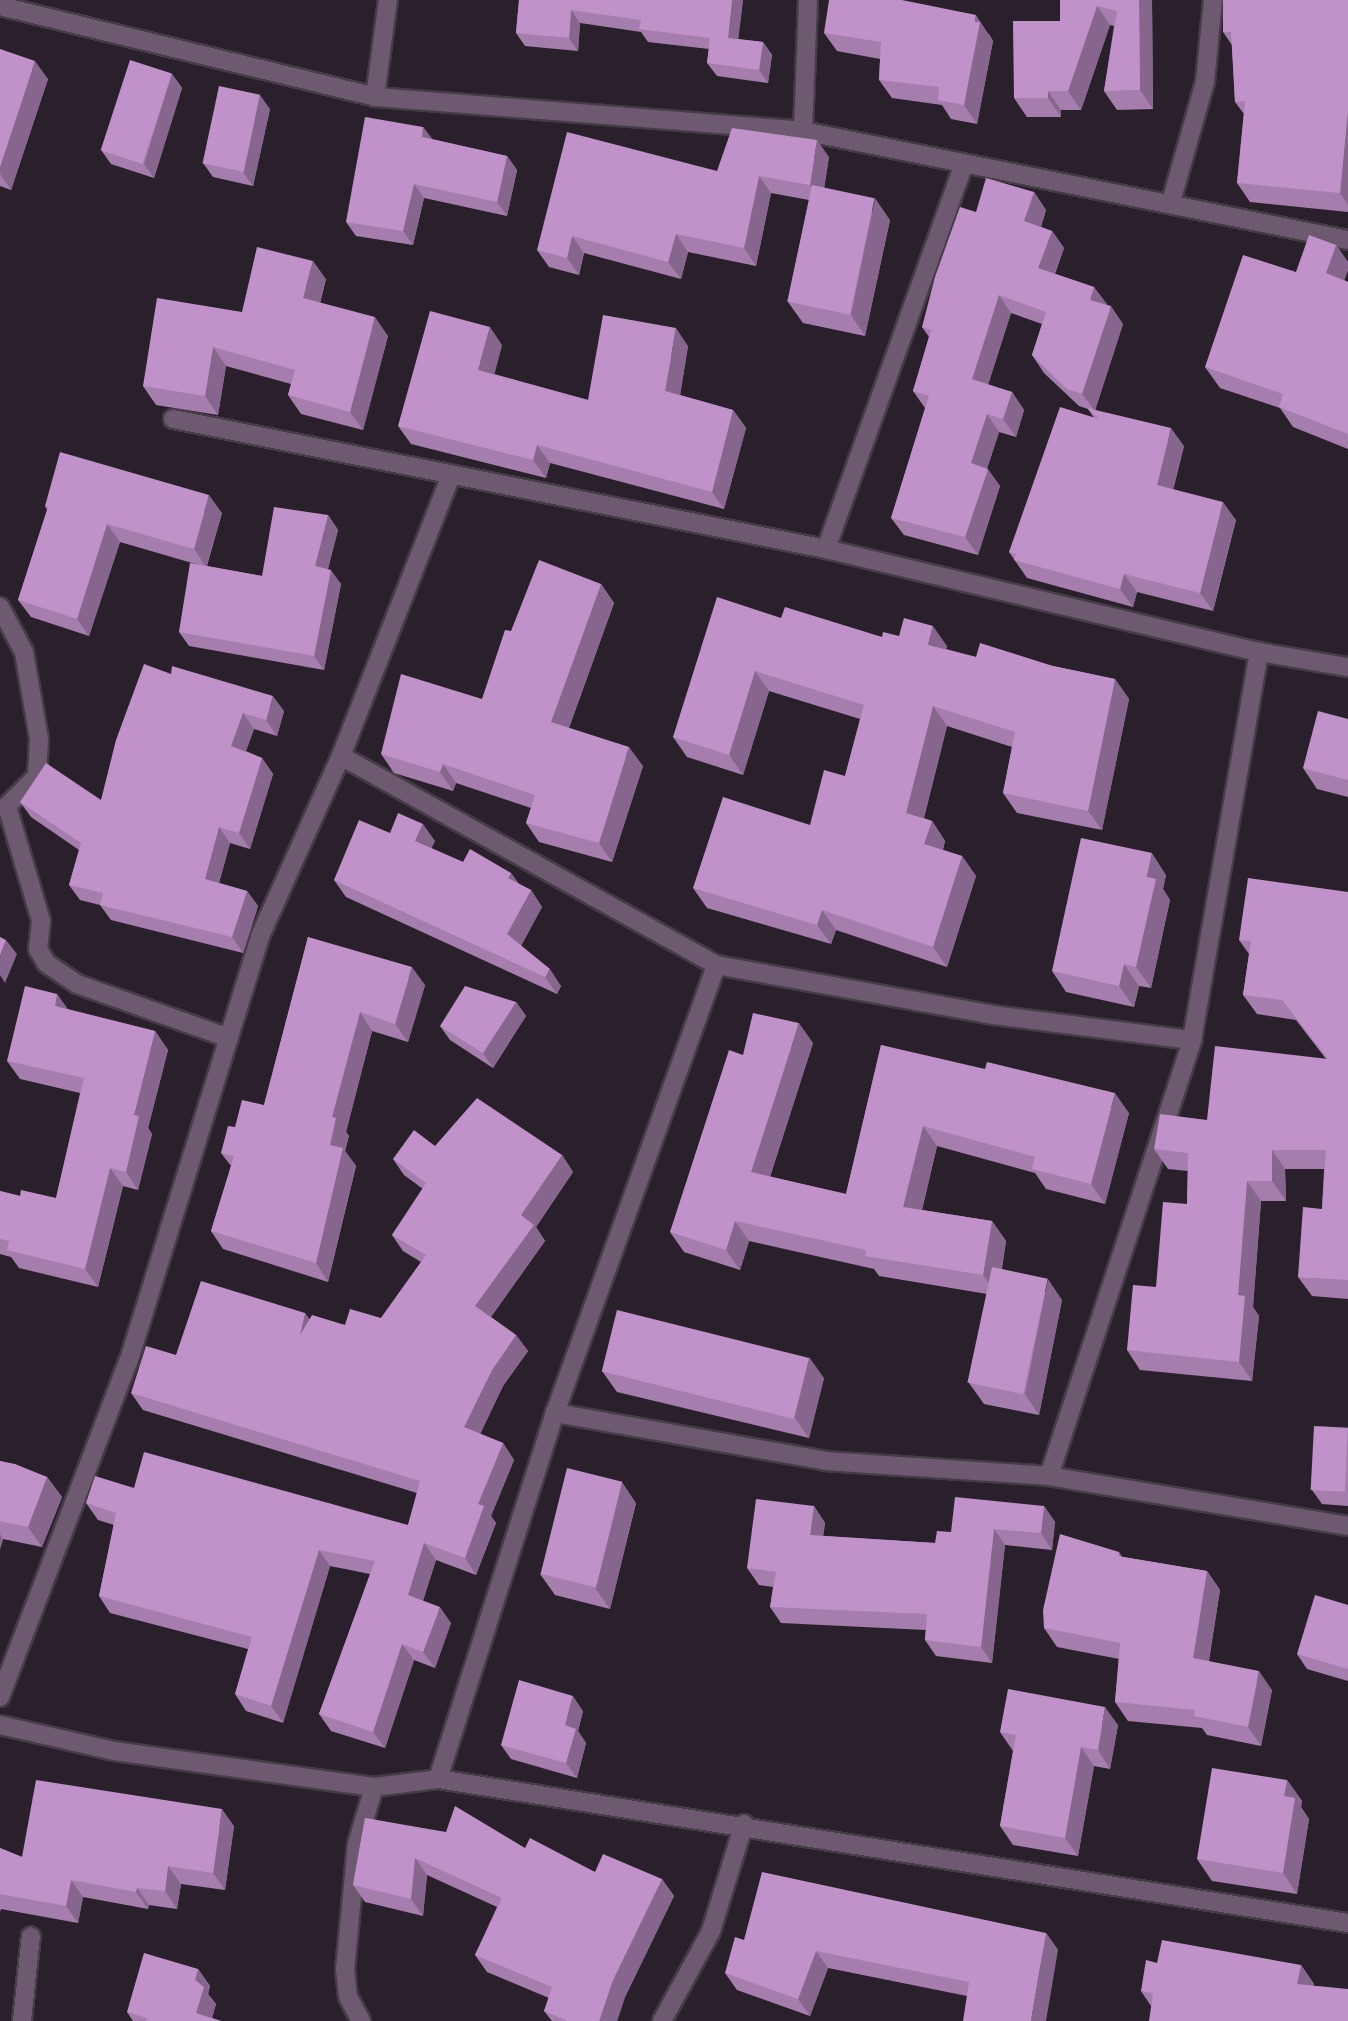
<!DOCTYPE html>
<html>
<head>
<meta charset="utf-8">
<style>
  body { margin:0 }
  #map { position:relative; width:1348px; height:2021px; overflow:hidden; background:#2a202c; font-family:Manrope,sans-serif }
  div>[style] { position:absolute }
  .roads { filter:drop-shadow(2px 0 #453c47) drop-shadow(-2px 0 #453c47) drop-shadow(0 2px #453c47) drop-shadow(0 -2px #453c47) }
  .minor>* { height:18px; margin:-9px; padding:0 9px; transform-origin:9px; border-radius:9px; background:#6d5a70 }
  .wall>* { inset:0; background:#a57ead }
  .shaded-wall>* { inset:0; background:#86668d }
  .building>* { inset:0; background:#c092c9; transform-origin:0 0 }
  span { translate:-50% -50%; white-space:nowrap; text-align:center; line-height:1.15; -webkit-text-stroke:7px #2a202c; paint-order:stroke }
</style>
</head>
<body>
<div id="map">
  <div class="roads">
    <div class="minor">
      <i style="left:0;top:6px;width:386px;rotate:13.6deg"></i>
      <i style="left:375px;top:97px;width:429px;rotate:4.5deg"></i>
      <i style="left:803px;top:131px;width:556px;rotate:11.31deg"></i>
      <i style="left:375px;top:97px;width:98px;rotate:-82.4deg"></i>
      <i style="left:803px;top:131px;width:131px;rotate:-87.8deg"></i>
      <i style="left:1171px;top:202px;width:125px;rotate:-74.2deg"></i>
      <i style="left:1205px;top:82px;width:82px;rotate:-84.4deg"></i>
      <i style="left:173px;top:419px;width:666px;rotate:11.26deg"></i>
      <i style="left:826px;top:549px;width:445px;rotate:13.4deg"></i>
      <i style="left:1259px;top:652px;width:90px;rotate:9.6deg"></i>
      <i style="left:826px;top:549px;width:409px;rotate:-70.3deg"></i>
      <i style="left:0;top:607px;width:51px;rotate:61.9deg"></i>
      <i style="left:24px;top:652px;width:88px;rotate:80.2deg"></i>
      <i style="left:39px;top:739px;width:37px;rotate:93deg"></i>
      <i style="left:37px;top:776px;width:42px;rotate:135deg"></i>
      <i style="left:7px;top:806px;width:120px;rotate:73.5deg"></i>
      <i style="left:41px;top:921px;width:28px;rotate:96deg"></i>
      <i style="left:38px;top:949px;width:16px;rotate:60deg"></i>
      <i style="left:46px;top:963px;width:37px;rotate:34deg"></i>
      <i style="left:77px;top:984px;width:161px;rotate:19.6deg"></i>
      <i style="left:341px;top:756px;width:429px;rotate:29.1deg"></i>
      <i style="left:716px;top:965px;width:281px;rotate:10.2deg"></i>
      <i style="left:993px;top:1015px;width:201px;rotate:7.2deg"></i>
      <i style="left:555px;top:1413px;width:275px;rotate:10deg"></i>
      <i style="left:826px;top:1461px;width:224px;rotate:3.8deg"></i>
      <i style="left:1049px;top:1476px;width:303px;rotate:9.5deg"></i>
      <i style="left:1049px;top:1476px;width:459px;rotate:-71.8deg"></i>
      <i style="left:1192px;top:1040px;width:394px;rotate:-80.2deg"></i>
      <i style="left:0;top:1697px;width:361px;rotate:-69.1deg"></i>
      <i style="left:129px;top:1360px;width:444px;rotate:-72.8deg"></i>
      <i style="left:260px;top:936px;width:197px;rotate:-65.8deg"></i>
      <i style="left:341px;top:756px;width:301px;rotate:-68.6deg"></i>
      <i style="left:0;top:1725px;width:117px;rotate:12.8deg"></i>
      <i style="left:114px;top:1751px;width:262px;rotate:7.9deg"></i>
      <i style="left:374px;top:1787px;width:64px;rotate:-7.1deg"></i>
      <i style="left:438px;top:1779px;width:921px;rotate:8.99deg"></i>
      <i style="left:438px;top:1779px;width:384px;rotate:-72.3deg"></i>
      <i style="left:555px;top:1413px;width:476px;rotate:-70.2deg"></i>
      <i style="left:22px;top:2021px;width:85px;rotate:-84deg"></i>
      <i style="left:361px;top:2021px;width:27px;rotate:-118deg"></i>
      <i style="left:348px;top:1997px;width:27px;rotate:-96deg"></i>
      <i style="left:345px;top:1970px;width:127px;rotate:-84.6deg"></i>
      <i style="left:357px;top:1844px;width:59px;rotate:-73.4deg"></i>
      <i style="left:662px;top:2021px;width:102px;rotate:-61.4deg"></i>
      <i style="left:711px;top:1931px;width:112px;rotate:-72.9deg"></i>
    </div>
  </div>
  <div class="wall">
    <i style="clip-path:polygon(519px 0,743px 0,738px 39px,763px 42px,772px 55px,768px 83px,717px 76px,707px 63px,709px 49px,648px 42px,641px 32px,580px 23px,578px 51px,525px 46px,516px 33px)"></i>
    <i style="clip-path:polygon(1060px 0,1152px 0,1153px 109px,1117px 110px,1104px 91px,1114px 26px,1110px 25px,1081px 110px,1061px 110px,1061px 117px,1027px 117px,1014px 98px,1060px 21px)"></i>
    <i style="clip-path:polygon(1348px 0,1348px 212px,1250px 202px,1237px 183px,1244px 114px,1235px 102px,1232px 45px,1223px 32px)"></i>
    <i style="clip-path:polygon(824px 33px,989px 34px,993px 41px,977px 124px,951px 119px,942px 105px,892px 98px,879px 80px,880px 59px,837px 51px)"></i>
    <i style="clip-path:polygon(0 49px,48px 79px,11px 190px,0 186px)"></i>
    <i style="clip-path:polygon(172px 74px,182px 88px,154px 178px,111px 164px,101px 150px)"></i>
    <i style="clip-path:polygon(270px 109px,253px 186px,213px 177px,203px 163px)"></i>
    <i style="clip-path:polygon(423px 127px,432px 139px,507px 156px,517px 170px,507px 216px,424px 198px,413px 245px,356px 236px,346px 222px)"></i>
    <i style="clip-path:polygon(829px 157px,824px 188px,890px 220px,865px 336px,803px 323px,788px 302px,809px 200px,771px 193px,756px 266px,688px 252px,681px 279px,584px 253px,579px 275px,549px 267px,537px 250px,717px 171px)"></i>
    <i style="clip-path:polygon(1034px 192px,1046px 210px,1041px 227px,1052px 231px,1064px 248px,1055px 274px,1094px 287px,1106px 305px,1123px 324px,1095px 410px,1184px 446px,1173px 490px,1236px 520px,1213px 611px,1137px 592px,1133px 607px,1027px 578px,1009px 552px,1094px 418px,1088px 409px,1079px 406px,1044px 373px,1032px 355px,1042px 324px,1011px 313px,988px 385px,1012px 392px,1024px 410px,1016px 437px,999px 432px,987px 469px,1000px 486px,978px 555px,904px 535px,891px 518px,925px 408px,913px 391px,929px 337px,922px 327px,976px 212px)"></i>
    <i style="clip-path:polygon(1336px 245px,1348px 262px,1348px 270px,1344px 280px,1348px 282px,1348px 449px,1293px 427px,1280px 408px,1220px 388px,1205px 367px,1296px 272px)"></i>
    <i style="clip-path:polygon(326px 279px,320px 303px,388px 336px,363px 430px,301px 414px,288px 395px,291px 384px,226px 366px,218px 415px,156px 405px,143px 386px,242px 312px)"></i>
    <i style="clip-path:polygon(502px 345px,494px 374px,588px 400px,688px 346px,680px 395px,733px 410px,746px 428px,724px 509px,550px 463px,546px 478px,411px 444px,398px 426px)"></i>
    <i style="clip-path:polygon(45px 506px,222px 513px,207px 566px,262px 576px,328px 515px,338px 530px,328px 569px,341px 584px,324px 670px,189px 646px,179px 632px,199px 565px,120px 542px,89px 636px,31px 617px,18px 600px,47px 510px)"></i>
    <i style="clip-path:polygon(601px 584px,614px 603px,569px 728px,643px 766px,612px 862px,539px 842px,526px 823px,531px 808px,456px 783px,453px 791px,394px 773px,381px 754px,482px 699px,511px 631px)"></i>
    <i style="clip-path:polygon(781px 618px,882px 637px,947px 646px,946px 649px,976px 657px,1053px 666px,1115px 679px,1129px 699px,1102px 830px,1017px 813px,1003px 793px,1012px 747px,947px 726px,924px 818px,932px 821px,945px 841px,943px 850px,962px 856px,976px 876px,947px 967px,836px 930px,831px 944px,707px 908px,693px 888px,810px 825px,845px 776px,860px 719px,769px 691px,743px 775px,687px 757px,673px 737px)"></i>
    <i style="clip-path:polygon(171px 674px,284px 711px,277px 736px,254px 729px,246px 751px,262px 758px,273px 774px,250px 849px,230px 843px,219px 883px,247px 891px,258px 906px,243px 953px,111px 920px,100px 905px,80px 900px,69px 885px,79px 850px,31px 817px,20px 802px,101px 800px)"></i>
    <i style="clip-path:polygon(1348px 719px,1348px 797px,1317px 789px,1303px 768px)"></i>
    <i style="clip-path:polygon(390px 833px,435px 841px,431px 848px,463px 862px,511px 873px,519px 884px,531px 890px,542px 907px,521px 946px,561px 986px,557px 994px,346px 897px,334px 880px)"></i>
    <i style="clip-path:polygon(1166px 875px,1163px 889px,1170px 900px,1151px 988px,1139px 986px,1134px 1007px,1066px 992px,1052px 971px)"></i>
    <i style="clip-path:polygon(1348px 892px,1348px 1299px,1312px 1296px,1298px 1277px,1322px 1209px,1324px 1169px,1285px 1169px,1286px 1201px,1261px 1201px,1253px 1307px,1259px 1316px,1252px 1381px,1140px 1370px,1127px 1350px,1156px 1287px,1187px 1204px,1188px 1171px,1168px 1169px,1154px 1149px,1326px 1059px,1296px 1020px,1257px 1014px,1243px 995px,1249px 954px,1239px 940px)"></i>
    <i style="clip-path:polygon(308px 937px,425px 985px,408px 1042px,372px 1031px,346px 1132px,349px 1136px,345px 1151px,356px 1166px,328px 1282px,223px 1249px,211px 1231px,231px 1166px,221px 1153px,235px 1127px,264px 1105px)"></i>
    <i style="clip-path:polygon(57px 994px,67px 1009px,155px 1031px,168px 1050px,148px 1128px,152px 1134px,138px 1190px,123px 1186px,98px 1287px,19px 1268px,11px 1257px,0 1254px,0 1191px,20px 1196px,56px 1198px,80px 1093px,20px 1079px,7px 1061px)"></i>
    <i style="clip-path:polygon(516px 1002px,526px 1016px,493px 1068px,450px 1040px,440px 1026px)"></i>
    <i style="clip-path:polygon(813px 1043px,770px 1177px,846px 1194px,881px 1045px,1129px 1113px,1105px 1204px,1046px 1189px,1035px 1173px,937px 1146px,922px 1210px,992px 1221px,1006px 1241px,1002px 1269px,1062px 1300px,1039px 1415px,984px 1404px,969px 1383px,987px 1294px,879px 1276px,874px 1269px,749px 1241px,740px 1270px,684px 1252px,670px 1232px,743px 1055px)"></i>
    <i style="clip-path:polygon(435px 1146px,562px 1155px,573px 1172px,536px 1227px,545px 1241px,491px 1317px,516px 1335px,528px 1351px,503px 1386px,480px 1434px,503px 1443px,514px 1460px,491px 1516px,496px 1523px,476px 1575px,436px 1560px,423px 1601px,451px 1623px,435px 1668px,414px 1660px,385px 1748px,331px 1731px,319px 1714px,370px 1574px,330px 1566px,283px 1723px,246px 1711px,235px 1694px,248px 1649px,110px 1613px,99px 1596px,114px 1525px,98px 1520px,86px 1503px,134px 1488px,408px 1525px,417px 1493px,143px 1410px,131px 1393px,176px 1355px,305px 1313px,309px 1319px,345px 1325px,381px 1318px,421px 1262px,403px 1251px,392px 1235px,423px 1189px,404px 1175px,393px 1159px)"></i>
    <i style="clip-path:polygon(602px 1371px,824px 1378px,809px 1438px,617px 1392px)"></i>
    <i style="clip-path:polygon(1348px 1428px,1348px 1506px,1322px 1504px,1312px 1490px)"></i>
    <i style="clip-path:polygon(0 1461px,47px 1477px,62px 1497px,42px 1547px,3px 1539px,0 1549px)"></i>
    <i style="clip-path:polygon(636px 1503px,610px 1609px,555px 1595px,540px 1574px)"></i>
    <i style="clip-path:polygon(814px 1506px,825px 1523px,823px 1536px,935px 1543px,951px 1532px,1044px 1506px,1055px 1522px,1052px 1550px,1005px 1545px,992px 1663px,936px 1656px,925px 1640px,926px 1630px,781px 1623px,770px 1607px,773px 1587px,759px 1585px,747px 1568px)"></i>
    <i style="clip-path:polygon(1119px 1552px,1122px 1557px,1207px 1571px,1220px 1590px,1209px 1661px,1272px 1690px,1261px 1746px,1207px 1735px,1202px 1728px,1128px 1721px,1115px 1702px,1119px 1659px,1057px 1647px,1044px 1628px)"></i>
    <i style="clip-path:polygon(1348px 1605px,1348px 1681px,1307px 1669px,1297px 1654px)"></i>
    <i style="clip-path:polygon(583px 1711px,578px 1731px,586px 1743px,577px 1778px,511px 1759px,501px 1745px)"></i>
    <i style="clip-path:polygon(1118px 1725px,1110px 1769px,1094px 1766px,1078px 1856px,1013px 1845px,1000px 1826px,1013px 1751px,1000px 1732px)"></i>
    <i style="clip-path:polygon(1287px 1780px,1302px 1801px,1301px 1807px,1309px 1819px,1297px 1894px,1212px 1881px,1197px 1859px)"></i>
    <i style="clip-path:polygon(365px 1818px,525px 1848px,595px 1872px,662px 1879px,674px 1896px,625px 1997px,617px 2021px,552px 2021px,544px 2011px,549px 1998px,487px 1972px,475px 1955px,497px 1907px,427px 1875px,423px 1916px,365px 1902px,353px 1885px)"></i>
    <i style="clip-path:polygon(234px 1826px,225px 1890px,181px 1884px,177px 1909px,149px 1905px,148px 1909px,83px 1897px,78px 1923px,1px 1909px,0 1912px,0 1848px,22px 1857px)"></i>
    <i style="clip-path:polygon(1046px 1933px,1058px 1950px,967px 1996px,828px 1968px,810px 2016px,737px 1990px,725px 1973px,744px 1940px)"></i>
    <i style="clip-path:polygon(1157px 1963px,1301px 1965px,1314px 1984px,1151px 2006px,1141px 1991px)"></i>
    <i style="clip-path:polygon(198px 1969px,210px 1986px,208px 1994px,216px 2004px,212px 2018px,221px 2021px,133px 2021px,127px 2012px)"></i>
  </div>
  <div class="shaded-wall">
    <i style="clip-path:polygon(732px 0,743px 0,737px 50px,728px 38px)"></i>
    <i style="clip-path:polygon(1139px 0,1152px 0,1153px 109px,1140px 90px)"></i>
    <i style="clip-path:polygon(1097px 6px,1110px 25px,1081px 110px,1068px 91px)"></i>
    <i style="clip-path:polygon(571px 10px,580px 23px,578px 51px,569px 38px)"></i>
    <i style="clip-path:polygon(976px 15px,993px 41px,977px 124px,964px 105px)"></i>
    <i style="clip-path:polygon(763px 42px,772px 55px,768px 83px,759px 70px)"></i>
    <i style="clip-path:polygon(35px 61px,48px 79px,11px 190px,0 174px,0 167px)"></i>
    <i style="clip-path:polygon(172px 74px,182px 88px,154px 178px,144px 164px)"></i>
    <i style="clip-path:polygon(1048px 91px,1061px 110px,1061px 117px,1048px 98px)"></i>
    <i style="clip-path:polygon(260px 95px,270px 109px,253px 186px,243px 172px)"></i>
    <i style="clip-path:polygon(1348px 110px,1348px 205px,1340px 193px)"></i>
    <i style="clip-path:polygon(423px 127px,434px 141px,422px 137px)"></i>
    <i style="clip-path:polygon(817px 140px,829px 157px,822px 202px,810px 185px)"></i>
    <i style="clip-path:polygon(507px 156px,517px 170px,507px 216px,497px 202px)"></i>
    <i style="clip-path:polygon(759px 176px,771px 193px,756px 266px,744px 248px)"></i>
    <i style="clip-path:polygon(414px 184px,424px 198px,413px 245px,403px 231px)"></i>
    <i style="clip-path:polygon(1034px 192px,1046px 210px,1037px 239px,1024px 221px)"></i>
    <i style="clip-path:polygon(875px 198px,890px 220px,865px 336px,851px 315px)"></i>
    <i style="clip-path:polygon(1052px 231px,1064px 248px,1050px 286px,1038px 268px)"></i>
    <i style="clip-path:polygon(676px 234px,688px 252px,681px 279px,668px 262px)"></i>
    <i style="clip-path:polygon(572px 236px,584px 253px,579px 275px,567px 258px)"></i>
    <i style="clip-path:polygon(1336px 245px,1348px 262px,1348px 270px,1340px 293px,1326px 273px)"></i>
    <i style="clip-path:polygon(313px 261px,326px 279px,317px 317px,303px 298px)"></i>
    <i style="clip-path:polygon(1094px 287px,1107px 304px,1103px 317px,1090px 300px)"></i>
    <i style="clip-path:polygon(999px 295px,1011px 313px,984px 397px,972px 379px)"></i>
    <i style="clip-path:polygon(1111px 306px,1123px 324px,1095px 411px,1082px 394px)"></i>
    <i style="clip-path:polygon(375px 317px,388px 336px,363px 430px,350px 412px)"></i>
    <i style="clip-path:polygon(490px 327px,502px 345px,491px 388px,478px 370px)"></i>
    <i style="clip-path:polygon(676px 328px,688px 346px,678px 409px,665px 391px)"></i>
    <i style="clip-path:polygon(213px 347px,226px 366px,218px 415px,205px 396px)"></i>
    <i style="clip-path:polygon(1012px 392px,1024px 410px,1016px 437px,1003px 419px)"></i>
    <i style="clip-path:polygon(733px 410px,746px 428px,724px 509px,712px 492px)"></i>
    <i style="clip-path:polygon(987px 414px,999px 432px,983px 481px,971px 463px)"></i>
    <i style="clip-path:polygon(1171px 428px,1184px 446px,1170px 503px,1157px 485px)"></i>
    <i style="clip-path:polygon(537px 445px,550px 463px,546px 478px,533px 460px)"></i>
    <i style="clip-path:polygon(988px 469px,1000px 486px,978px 555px,965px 537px)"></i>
    <i style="clip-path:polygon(209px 495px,222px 513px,206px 567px,194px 549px)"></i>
    <i style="clip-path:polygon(1223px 502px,1236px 520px,1213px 611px,1200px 593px)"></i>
    <i style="clip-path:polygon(328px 515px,338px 530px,325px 580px,315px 566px)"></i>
    <i style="clip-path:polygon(107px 524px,120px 542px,89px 636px,77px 619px)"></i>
    <i style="clip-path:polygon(331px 570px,341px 584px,324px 670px,314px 656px)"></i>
    <i style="clip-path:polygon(1124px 574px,1137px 592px,1133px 607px,1120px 589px)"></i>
    <i style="clip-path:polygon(601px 584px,614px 603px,564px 741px,551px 722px)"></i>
    <i style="clip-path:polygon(933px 626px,947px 646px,942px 664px,928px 645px)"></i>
    <i style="clip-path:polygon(755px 671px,769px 691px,743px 775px,729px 755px)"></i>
    <i style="clip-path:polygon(1115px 679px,1129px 699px,1102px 830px,1088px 811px)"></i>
    <i style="clip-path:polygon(273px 696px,284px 711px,277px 736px,266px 720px)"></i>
    <i style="clip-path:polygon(933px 706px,947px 726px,920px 833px,906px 813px)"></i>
    <i style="clip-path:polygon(243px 713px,254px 729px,242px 761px,231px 746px)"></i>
    <i style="clip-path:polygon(629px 747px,643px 766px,612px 862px,599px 843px)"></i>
    <i style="clip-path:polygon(262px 758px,273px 774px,250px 849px,239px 833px)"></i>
    <i style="clip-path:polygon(443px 764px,456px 783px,453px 791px,440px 772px)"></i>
    <i style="clip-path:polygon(932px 821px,945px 841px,938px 864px,924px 844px)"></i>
    <i style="clip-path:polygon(423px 824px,435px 841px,427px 858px,415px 841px)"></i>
    <i style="clip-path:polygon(219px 827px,230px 843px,216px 894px,205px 879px)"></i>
    <i style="clip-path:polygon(1152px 853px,1166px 875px,1163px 889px,1170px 900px,1151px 988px,1136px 967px,1147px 877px)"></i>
    <i style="clip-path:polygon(962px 856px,976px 876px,947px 967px,933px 947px)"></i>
    <i style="clip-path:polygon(511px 873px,523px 890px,508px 878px)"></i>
    <i style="clip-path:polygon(531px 890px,542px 907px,518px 951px,507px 934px)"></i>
    <i style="clip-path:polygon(247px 891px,258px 906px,243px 953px,232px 937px)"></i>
    <i style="clip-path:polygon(822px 910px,836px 930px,831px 944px,817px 925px)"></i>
    <i style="clip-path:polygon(6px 940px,17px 954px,5px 983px,0 975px,0 956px)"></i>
    <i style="clip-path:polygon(1124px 964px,1139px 986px,1134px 1007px,1119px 986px)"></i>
    <i style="clip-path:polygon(412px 967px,425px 985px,408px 1042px,395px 1024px)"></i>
    <i style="clip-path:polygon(550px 969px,561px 986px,557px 994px,545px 977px)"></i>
    <i style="clip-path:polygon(57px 994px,70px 1012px,55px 1006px)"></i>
    <i style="clip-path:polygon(516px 1002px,526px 1016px,493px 1068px,483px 1053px)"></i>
    <i style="clip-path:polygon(360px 1012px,372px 1031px,346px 1132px,349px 1136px,345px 1151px,356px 1166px,328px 1282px,316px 1263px,330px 1145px,332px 1117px)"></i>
    <i style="clip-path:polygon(799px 1023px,813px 1043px,765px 1192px,751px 1172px)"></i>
    <i style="clip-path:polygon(155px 1031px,168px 1050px,148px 1128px,152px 1134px,138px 1190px,126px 1172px,134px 1115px)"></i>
    <i style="clip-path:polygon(1115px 1093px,1129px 1113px,1105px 1204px,1091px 1184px)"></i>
    <i style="clip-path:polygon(923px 1126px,937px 1146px,918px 1227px,903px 1207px)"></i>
    <i style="clip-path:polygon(1272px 1150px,1285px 1169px,1286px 1201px,1272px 1181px)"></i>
    <i style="clip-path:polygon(562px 1155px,573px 1172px,536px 1227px,545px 1241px,487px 1322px,475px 1306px,521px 1215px)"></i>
    <i style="clip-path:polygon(110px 1168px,123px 1186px,98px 1287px,85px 1269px)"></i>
    <i style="clip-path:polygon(1247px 1181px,1261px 1201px,1253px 1307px,1259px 1316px,1252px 1381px,1239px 1362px,1238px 1295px)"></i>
    <i style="clip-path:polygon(735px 1221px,749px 1241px,740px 1270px,726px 1250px)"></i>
    <i style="clip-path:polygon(992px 1221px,1006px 1241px,997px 1295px,983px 1275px)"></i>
    <i style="clip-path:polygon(1048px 1279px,1062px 1300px,1039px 1415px,1025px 1394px)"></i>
    <i style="clip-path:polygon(305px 1313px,317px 1329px,300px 1335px)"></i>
    <i style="clip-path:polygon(516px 1335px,528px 1351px,503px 1386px,476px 1443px,464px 1427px,492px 1370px)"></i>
    <i style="clip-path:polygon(809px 1357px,824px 1378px,809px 1438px,794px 1417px)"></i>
    <i style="clip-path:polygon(503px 1443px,514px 1460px,491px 1516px,496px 1523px,476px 1575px,465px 1558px,478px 1504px)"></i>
    <i style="clip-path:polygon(47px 1477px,62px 1497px,42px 1547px,28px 1527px)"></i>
    <i style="clip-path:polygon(622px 1482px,636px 1503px,610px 1609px,595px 1588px)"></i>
    <i style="clip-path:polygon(814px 1506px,825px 1523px,821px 1552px,810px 1535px)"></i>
    <i style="clip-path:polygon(1044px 1506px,1055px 1522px,1052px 1550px,1041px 1533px)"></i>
    <i style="clip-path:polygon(994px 1529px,1005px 1545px,992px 1663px,981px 1647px)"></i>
    <i style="clip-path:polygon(0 1534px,3px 1539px,0 1549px)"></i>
    <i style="clip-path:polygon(424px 1543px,436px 1560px,419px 1612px,408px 1595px)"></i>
    <i style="clip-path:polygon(319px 1550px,330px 1566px,283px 1723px,271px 1706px)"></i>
    <i style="clip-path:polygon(1207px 1571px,1220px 1590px,1206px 1677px,1193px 1658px)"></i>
    <i style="clip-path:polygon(440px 1607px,451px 1623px,435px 1668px,423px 1652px)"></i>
    <i style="clip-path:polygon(402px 1644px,414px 1660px,385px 1748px,373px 1732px)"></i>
    <i style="clip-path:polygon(1259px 1671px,1272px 1690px,1261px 1746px,1248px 1727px)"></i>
    <i style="clip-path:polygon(573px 1696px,583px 1711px,578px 1731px,586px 1743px,577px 1778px,566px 1763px,565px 1725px)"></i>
    <i style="clip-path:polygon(1105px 1707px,1118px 1725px,1110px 1769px,1098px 1750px)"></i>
    <i style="clip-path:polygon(1081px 1747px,1094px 1766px,1078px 1856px,1065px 1838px)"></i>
    <i style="clip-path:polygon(1287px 1780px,1302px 1801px,1301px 1807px,1309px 1819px,1297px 1894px,1283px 1873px,1284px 1796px)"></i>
    <i style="clip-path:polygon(222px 1809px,234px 1826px,225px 1890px,213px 1873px)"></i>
    <i style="clip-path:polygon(415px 1858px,427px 1875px,423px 1916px,411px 1899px)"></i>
    <i style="clip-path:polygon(168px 1866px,181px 1884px,177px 1909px,165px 1891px)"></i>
    <i style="clip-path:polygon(662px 1879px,674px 1896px,625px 1997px,617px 2021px,599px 2021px,613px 1980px)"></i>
    <i style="clip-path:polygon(71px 1880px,83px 1897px,78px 1923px,66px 1906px)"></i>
    <i style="clip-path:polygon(137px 1888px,149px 1905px,148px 1909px,136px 1892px)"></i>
    <i style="clip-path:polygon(1046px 1933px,1058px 1950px,1046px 2021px,1031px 2021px)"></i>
    <i style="clip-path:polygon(816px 1951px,828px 1968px,810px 2016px,798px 1999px)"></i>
    <i style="clip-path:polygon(1301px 1965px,1314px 1984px,1311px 2003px,1297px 1984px)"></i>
    <i style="clip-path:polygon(198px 1969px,210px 1986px,208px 1994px,216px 2004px,211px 2021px,196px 2013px,195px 1980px)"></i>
  </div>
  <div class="building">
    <i style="clip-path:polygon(519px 0,732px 0,728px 38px,763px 42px,759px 70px,707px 63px,710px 38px,639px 29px,641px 20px,571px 10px,569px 38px,516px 33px)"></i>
    <i style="clip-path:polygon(829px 0,902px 0,976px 15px,975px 22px,980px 22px,964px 105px,938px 100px,939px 87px,879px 80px,881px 42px,824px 33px)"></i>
    <i style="clip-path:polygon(1060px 0,1139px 0,1140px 90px,1104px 91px,1117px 11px,1097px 6px,1068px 91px,1048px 91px,1048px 98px,1014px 98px,1013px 21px,1060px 21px)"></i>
    <i style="clip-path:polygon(1223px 0,1348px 0,1348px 110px,1340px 193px,1237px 183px,1245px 101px,1235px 102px,1231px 32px,1223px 32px)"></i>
    <i style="clip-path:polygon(0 49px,35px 61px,0 167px)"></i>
    <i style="left:130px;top:60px;width:44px;height:95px;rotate:18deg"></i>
    <i style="left:219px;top:86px;width:42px;height:79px;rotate:12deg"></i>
    <i style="clip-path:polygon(365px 117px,423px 127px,422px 137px,507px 156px,497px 202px,414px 184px,403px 231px,346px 222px)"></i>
    <i style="clip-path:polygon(732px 128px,817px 140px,810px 185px,759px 176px,744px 248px,676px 234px,668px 262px,572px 236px,567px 258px,537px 250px,567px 132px,717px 171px)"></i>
    <i style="clip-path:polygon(986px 178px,1034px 192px,1024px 221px,1052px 231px,1038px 268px,1094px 287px,1090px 300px,1111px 306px,1082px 394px,1067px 389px,1032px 355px,1046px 312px,999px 295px,972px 379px,1012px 392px,1003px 419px,987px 414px,971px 463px,988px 469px,965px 537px,891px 518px,929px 396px,913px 391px,931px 330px,922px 327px,935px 277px,960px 207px,976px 212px)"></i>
    <i style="left:812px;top:185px;width:64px;height:119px;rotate:12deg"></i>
    <i style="clip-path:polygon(1309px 235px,1336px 245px,1326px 273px,1348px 282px,1348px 434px,1279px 407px,1283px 394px,1205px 367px,1243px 255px,1296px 272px)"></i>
    <i style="clip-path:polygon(257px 247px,313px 261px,303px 298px,375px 317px,350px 412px,288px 395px,295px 370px,213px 347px,205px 396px,143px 386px,157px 298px,242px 312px)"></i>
    <i style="clip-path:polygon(430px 311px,490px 327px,478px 370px,588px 400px,603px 315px,676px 328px,665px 391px,733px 410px,712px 492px,537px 445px,533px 460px,398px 426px)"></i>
    <i style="clip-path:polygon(1060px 407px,1099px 419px,1087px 408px,1171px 428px,1157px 485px,1223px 502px,1200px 593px,1124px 574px,1120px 589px,1014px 560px,1016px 554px,1009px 552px)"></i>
    <i style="clip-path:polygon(60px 452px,209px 495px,194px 549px,107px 524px,77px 619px,18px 600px,48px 507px,45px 506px)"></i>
    <i style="clip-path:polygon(274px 507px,328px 515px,315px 566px,331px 570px,314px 656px,179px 632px,190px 563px,262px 576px)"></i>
    <i style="clip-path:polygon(539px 560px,601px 584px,551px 722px,629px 747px,599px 843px,526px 823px,535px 795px,443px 764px,440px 772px,381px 754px,401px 674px,482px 699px,505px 630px,511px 631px)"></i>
    <i style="clip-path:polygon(717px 597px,781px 618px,785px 607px,882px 637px,883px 632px,899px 636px,904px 618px,933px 626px,928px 645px,976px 657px,980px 643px,1053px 666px,1115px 679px,1088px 811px,1003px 793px,1015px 732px,933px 706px,906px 813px,932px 821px,924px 844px,962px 856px,933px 947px,822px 910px,817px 925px,693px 888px,723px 797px,810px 825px,824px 770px,845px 776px,864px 705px,755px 671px,729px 755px,673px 737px)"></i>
    <i style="clip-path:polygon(144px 664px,171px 674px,172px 666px,273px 696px,266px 720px,243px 713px,231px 746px,262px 758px,239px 833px,219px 827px,205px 879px,247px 891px,232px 937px,100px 905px,103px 893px,69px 885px,81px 843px,20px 802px,46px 763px,101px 800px,116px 740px)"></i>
    <i style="clip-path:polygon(1318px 711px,1348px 719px,1348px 780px,1303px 768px)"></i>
    <i style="clip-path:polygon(398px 813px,423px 824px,415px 841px,463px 862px,470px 849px,511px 873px,508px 878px,531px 890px,507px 934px,550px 969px,545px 977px,334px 880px,359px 820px,390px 833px)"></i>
    <i style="clip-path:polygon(1081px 838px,1152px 853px,1147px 877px,1156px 879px,1136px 967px,1124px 964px,1119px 986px,1052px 971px)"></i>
    <i style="clip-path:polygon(1248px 878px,1348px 892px,1348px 1280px,1298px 1277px,1303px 1207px,1322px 1209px,1326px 1150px,1272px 1150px,1272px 1181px,1247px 1181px,1238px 1295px,1245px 1296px,1239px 1362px,1127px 1350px,1133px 1285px,1156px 1287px,1163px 1202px,1187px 1204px,1188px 1153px,1154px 1149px,1160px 1114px,1207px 1120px,1215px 1046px,1328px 1059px,1282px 1000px,1243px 995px,1251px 941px,1239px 940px)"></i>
    <i style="clip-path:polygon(0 937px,6px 940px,0 956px)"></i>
    <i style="clip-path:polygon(308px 937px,412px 967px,395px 1024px,360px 1012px,332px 1117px,336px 1118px,330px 1145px,343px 1148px,316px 1263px,211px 1231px,234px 1156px,221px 1153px,228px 1126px,235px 1127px,242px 1100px,264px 1105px)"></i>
    <i style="clip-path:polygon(25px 986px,57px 994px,55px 1006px,155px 1031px,134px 1115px,139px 1116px,126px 1172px,110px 1168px,85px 1269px,7px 1250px,9px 1241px,0 1239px,0 1191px,20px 1196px,21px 1190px,56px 1198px,84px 1078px,7px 1061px)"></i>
    <i style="clip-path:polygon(465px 986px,516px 1002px,483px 1053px,440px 1026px)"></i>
    <i style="clip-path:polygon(753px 1013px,799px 1023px,751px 1172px,846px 1194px,881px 1045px,985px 1069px,987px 1062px,1115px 1093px,1091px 1184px,1032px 1169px,1035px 1157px,923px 1126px,903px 1207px,992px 1221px,983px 1275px,865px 1256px,866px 1250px,735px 1221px,726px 1250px,670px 1232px,729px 1050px,743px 1055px)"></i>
    <i style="clip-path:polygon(477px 1098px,562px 1155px,521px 1215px,534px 1225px,475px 1306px,516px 1335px,492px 1370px,464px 1427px,503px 1443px,478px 1504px,484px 1506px,465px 1558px,424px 1543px,408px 1595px,440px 1607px,423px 1652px,402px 1644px,373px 1732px,319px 1714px,375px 1561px,319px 1550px,271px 1706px,235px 1694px,252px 1637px,99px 1596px,116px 1513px,86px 1503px,95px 1476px,134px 1488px,144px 1452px,408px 1525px,420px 1481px,131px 1393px,146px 1346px,176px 1355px,201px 1281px,305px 1313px,300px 1335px,312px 1315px,345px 1325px,350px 1309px,381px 1318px,426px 1255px,392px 1235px,426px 1183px,393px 1159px,414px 1130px,435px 1146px)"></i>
    <i style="left:992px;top:1267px;width:57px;height:118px;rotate:12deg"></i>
    <i style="left:617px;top:1310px;width:198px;height:63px;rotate:14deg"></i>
    <i style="left:1314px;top:1426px;width:34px;height:64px;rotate:3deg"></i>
    <i style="clip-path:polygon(0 1461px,15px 1464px,47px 1477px,28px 1527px,0 1521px)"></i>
    <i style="left:567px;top:1468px;width:57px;height:109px;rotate:14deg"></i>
    <i style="clip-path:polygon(955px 1497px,1044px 1506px,1041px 1533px,994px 1529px,981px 1647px,925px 1640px,927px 1614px,770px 1607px,776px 1572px,747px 1568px,756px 1499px,814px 1506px,810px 1535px,935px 1543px,937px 1531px,951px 1532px)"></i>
    <i style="clip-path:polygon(1060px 1534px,1119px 1552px,1118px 1556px,1207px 1571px,1193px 1658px,1259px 1671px,1248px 1727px,1194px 1716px,1195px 1710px,1115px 1702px,1120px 1643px,1044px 1628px,1043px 1610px)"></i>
    <i style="clip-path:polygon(1315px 1595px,1348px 1605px,1348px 1669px,1297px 1654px)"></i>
    <i style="clip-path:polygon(519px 1680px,573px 1696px,565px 1725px,576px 1729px,566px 1763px,501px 1745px)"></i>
    <i style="clip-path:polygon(1008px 1689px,1105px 1707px,1098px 1750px,1081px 1747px,1065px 1838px,1000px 1826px,1016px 1735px,1000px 1732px)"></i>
    <i style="clip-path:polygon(1212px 1768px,1287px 1780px,1284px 1796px,1295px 1798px,1283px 1873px,1197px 1859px)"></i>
    <i style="clip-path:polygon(36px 1780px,222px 1809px,213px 1873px,168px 1866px,165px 1891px,137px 1888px,136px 1892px,71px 1880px,66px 1906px,0 1894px,0 1848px,22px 1857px)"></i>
    <i style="clip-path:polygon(455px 1806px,525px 1848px,530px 1838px,595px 1872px,603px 1854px,662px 1879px,613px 1980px,599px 2021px,566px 2021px,566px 2020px,544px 2011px,552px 1987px,475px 1955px,502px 1898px,415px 1858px,411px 1899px,353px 1885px,365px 1818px,446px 1832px)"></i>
    <i style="clip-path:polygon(762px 1872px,1046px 1933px,1031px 2021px,963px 2021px,969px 1982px,816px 1951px,798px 1999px,725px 1973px,735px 1937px,744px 1940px)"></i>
    <i style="clip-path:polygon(1162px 1940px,1301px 1965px,1297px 1984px,1348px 1989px,1348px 2021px,1149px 2021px,1153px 1993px,1141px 1991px,1146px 1960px,1157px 1963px)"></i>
    <i style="clip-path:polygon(144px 1953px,198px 1969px,195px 1980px,204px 1987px,196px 2013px,221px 2021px,146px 2021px,147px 2018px,127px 2012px)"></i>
  </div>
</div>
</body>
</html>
